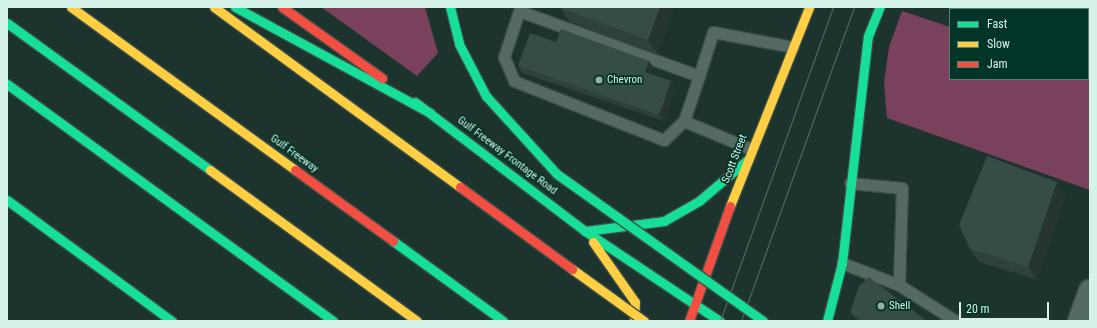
<!DOCTYPE html>
<html>
<head>
<meta charset="utf-8">
<style>
  body { margin:0 }
  #map { position:relative; width:1097px; height:328px; overflow:hidden; background:#1c342d; font-family:"Roboto Condensed",sans-serif }
  div>[style] { position:absolute }
  .green>* { inset:0; background:#79415c }
  .roads { filter:drop-shadow(1px 0 #3b4e48) drop-shadow(-1px 0 #3b4e48) drop-shadow(0 1px #3b4e48) drop-shadow(0 -1px #3b4e48) }
  .lane>* { height:11px; margin:-5.5px; padding:0 5.5px; transform-origin:5.5px; border-radius:5.5px; background:#566a64 }
  .street>* { height:22px; margin:-11px; padding:0 11px; transform-origin:11px; border-radius:11px; background:#566a64 }
  .fast>* { height:9px; margin:-4.5px; padding:0 4.5px; transform-origin:4.5px; border-radius:4.5px; background:#16e098 }
  .slow>* { height:9px; margin:-4.5px; padding:0 4.5px; transform-origin:4.5px; border-radius:4.5px; background:#ffcf43 }
  .jam>* { height:9px; margin:-4.5px; padding:0 4.5px; transform-origin:4.5px; border-radius:4.5px; background:#f24e42 }
  .tram>* { height:1px; margin:-0.5px; padding:0 0.5px; transform-origin:0.5px; border-radius:0.5px; background:#586b66 }
  .bridges { filter:drop-shadow(1px 0 #3b4e48) drop-shadow(-1px 0 #3b4e48) drop-shadow(0 1px #3b4e48) drop-shadow(0 -1px #3b4e48) }
  .fast-bridge>* { height:9px; margin:-4.5px; padding:0 4.5px; transform-origin:4.5px; border-radius:4.5px; background:#16e098 }
  .slow-bridge>* { height:9px; margin:-4.5px; padding:0 4.5px; transform-origin:4.5px; border-radius:4.5px; background:#ffcf43 }
  .jam-bridge>* { height:9px; margin:-4.5px; padding:0 4.5px; transform-origin:4.5px; border-radius:4.5px; background:#f24e42 }
  .wall>* { inset:0; background:#2e413c; transform-origin:0 0 }
  .shaded-wall>* { inset:0; background:#263531 }
  .building>* { inset:0; background:#364c46 }
  .dots>* { width:11px; height:11px; translate:-50% -50%; box-sizing:border-box; border:2px solid #033428; border-radius:50% }
  span { translate:-50% -50%; white-space:nowrap; text-align:center; line-height:1.15; -webkit-text-stroke:3.5px #033428; paint-order:stroke }
  .poi-label { font-size:11px; color:#d5f3e8 }
  .left { translate:0 -50%; text-align:left }
  .street-label { font-size:11px; color:#d5f3e8 }
  .frame { position:absolute; inset:0; border:8px solid #d5f3e8; pointer-events:none }
  .legend { position:absolute; left:949px; top:8px; width:140px; height:72px; box-sizing:border-box; background:#033428; border:1px solid #578075; margin:0; padding:5px 7px; list-style:none; font-size:12px; color:#d5f3e8 }
  .legend li { display:flex; align-items:center; gap:8px; height:20px }
  .legend b { width:20px; border:1px solid #578075 }
  .scale { position:absolute; left:959px; top:302px; width:90px; height:18px; box-sizing:border-box; border:2px solid #d5f3e8; border-top:0; padding-left:5px; font-size:12px; line-height:14px; white-space:nowrap; color:#d5f3e8; -webkit-text-stroke:3px #033428; paint-order:stroke }
</style>
</head>
<body>
<div id="map">
  <div class="green">
    <i style="clip-path:polygon(321px 7px,425px 7px,438px 53px,417px 76px)"></i>
    <i style="clip-path:polygon(902px 11px,950px 27px,950px 79px,1088px 79px,1090px 74px,1090px 190px,887px 118px,884px 82px,889px 47px)"></i>
  </div>
  <div class="roads">
    <div class="lane">
      <i style="left:1043px;top:9px;width:2px;rotate:-63deg"></i>
      <i style="left:699px;top:76px;width:191px;rotate:-160.1deg"></i>
      <i style="left:519px;top:11px;width:48px;rotate:108.1deg"></i>
      <i style="left:504px;top:57px;width:26px;rotate:67deg"></i>
      <i style="left:514px;top:81px;width:161px;rotate:21.5deg"></i>
      <i style="left:664px;top:140px;width:28px;rotate:-44deg"></i>
      <i style="left:684px;top:121px;width:47px;rotate:-71.6deg"></i>
      <i style="left:699px;top:76px;width:46px;rotate:-72.3deg"></i>
      <i style="left:713px;top:32px;width:81px;rotate:10.6deg"></i>
      <i style="left:684px;top:121px;width:73px;rotate:22.7deg"></i>
      <i style="left:850px;top:183px;width:52px;rotate:5.5deg"></i>
      <i style="left:902px;top:188px;width:97px;rotate:91.8deg"></i>
      <i style="left:842px;top:263px;width:61px;rotate:21.1deg"></i>
      <i style="left:899px;top:285px;width:67px;rotate:32.3deg"></i>
    </div>
    <div class="street">
      <i style="left:1079px;top:321px;width:32px;rotate:-70deg"></i>
    </div>
    <div class="fast">
      <i style="left:235px;top:7px;width:222px;rotate:28.5deg"></i>
      <i style="left:7px;top:23px;width:251px;rotate:35.9deg"></i>
      <i style="left:7px;top:84px;width:403px;rotate:36deg"></i>
      <i style="left:415px;top:102px;width:213px;rotate:37.2deg"></i>
      <i style="left:585px;top:231px;width:162px;rotate:33.7deg"></i>
      <i style="left:7px;top:200px;width:205px;rotate:36.3deg"></i>
      <i style="left:585px;top:231px;width:80px;rotate:-7.2deg"></i>
      <i style="left:664px;top:221px;width:40px;rotate:-29.7deg"></i>
      <i style="left:699px;top:201px;width:63px;rotate:-40.5deg"></i>
      <i style="left:393px;top:241px;width:136px;rotate:36deg"></i>
      <i style="left:827px;top:321px;width:60px;rotate:-75.5deg"></i>
      <i style="left:842px;top:263px;width:228px;rotate:-83.5deg"></i>
      <i style="left:868px;top:36px;width:31px;rotate:-68deg"></i>
    </div>
    <div class="slow">
      <i style="left:71px;top:7px;width:277px;rotate:36deg"></i>
      <i style="left:210px;top:170px;width:256px;rotate:36.1deg"></i>
      <i style="left:730px;top:206px;width:214px;rotate:-68.3deg"></i>
      <i style="left:593px;top:242px;width:73px;rotate:55deg"></i>
      <i style="left:635px;top:302px;width:19px;rotate:93deg"></i>
    </div>
    <div class="jam">
      <i style="left:282px;top:7px;width:123px;rotate:35.4deg"></i>
      <i style="left:295px;top:170px;width:121px;rotate:35.9deg"></i>
      <i style="left:689px;top:321px;width:122px;rotate:-70.4deg"></i>
    </div>
  </div>
  <div class="tram">
    <i style="left:720px;top:321px;width:334px;rotate:-70.2deg"></i>
    <i style="left:741px;top:321px;width:334px;rotate:-70.2deg"></i>
  </div>
  <div class="bridges">
    <div class="fast-bridge">
      <i style="left:450px;top:7px;width:38px;rotate:76deg"></i>
      <i style="left:459px;top:44px;width:59px;rotate:62.6deg"></i>
      <i style="left:486px;top:96px;width:105px;rotate:47.7deg"></i>
      <i style="left:557px;top:174px;width:253px;rotate:35.5deg"></i>
    </div>
    <div class="slow-bridge">
      <i style="left:214px;top:7px;width:305px;rotate:36.2deg"></i>
      <i style="left:572px;top:269px;width:89px;rotate:35.8deg"></i>
    </div>
    <div class="jam-bridge">
      <i style="left:460px;top:187px;width:139px;rotate:36.2deg"></i>
    </div>
  </div>
  <div class="wall">
    <i style="clip-path:polygon(560px 7px,674px 7px,658px 54px,570px 22px,560px 8px)"></i>
    <i style="left:1090px;top:7px;width:25px;height:3px;rotate:90deg"></i>
    <i style="clip-path:polygon(556px 42px,653px 67px,650px 74px,671px 81px,675px 88px,664px 121px,522px 73px,518px 66px)"></i>
    <i style="clip-path:polygon(1066px 195px,1037px 280px,979px 262px,970px 249px)"></i>
    <i style="clip-path:polygon(850px 312px,927px 321px,858px 321px,855px 318px)"></i>
  </div>
  <div class="shaded-wall">
    <i style="clip-path:polygon(660px 7px,674px 7px,658px 54px,648px 40px)"></i>
    <i style="clip-path:polygon(649px 61px,653px 67px,649px 78px,645px 72px)"></i>
    <i style="clip-path:polygon(671px 81px,675px 88px,664px 121px,659px 115px)"></i>
    <i style="clip-path:polygon(1057px 182px,1066px 195px,1037px 280px,1028px 267px)"></i>
  </div>
  <div class="building">
    <i style="clip-path:polygon(560px 7px,660px 7px,648px 40px,560px 8px)"></i>
    <i style="clip-path:polygon(1061px 7px,1090px 7px,1090px 22px,1088px 21px,1088px 9px,1060px 9px)"></i>
    <i style="clip-path:polygon(561px 29px,649px 61px,645px 72px,671px 81px,659px 115px,518px 66px,530px 33px,556px 42px)"></i>
    <i style="clip-path:polygon(987px 156px,1057px 182px,1028px 267px,970px 249px,959px 225px)"></i>
    <i style="clip-path:polygon(869px 277px,927px 321px,863px 321px,850px 312px,859px 286px)"></i>
  </div>
  <div class="dots">
    <i style="left:599px;top:80px;background:#94b0a7"></i>
    <i style="left:881px;top:306px;background:#94b0a7"></i>
  </div>
  <div class="poi-label">
    <span class="left" style="left:607px;top:80px">Chevron</span>
    <span class="left" style="left:889px;top:306px">Shell</span>
  </div>
  <div class="street-label">
    <span style="left:294px;top:154px;rotate:36deg">Gulf Freeway</span>
    <span style="left:507px;top:156px;rotate:37deg">Gulf Freeway Frontage Road</span>
    <span style="left:735px;top:159px;rotate:-69deg">Scott Street</span>
  </div>
  <div class="frame"></div>
  <ul class="legend">
  <li><b style="height:5px;background:#16e098"></b>Fast</li>
  <li><b style="height:5px;background:#ffcf43"></b>Slow</li>
  <li><b style="height:5px;background:#f24e42"></b>Jam</li>
  </ul>
  <div class="scale">20 m</div>
</div>
</body>
</html>
